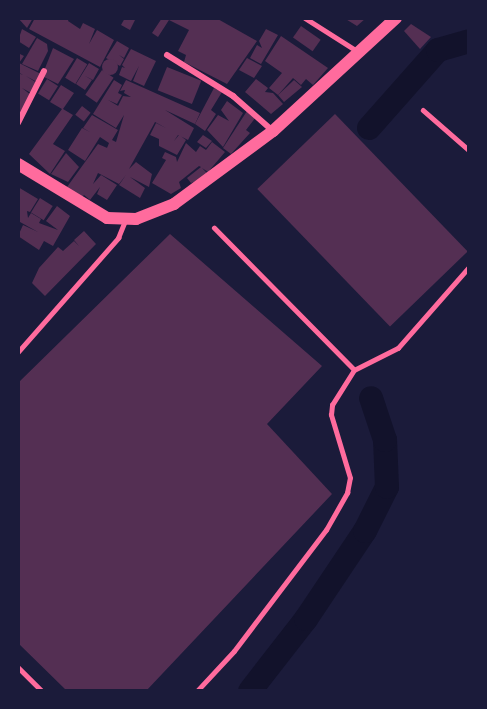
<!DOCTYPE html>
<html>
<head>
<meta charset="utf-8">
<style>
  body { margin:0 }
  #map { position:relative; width:487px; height:709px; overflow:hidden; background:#1b1b3a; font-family:Mulish,sans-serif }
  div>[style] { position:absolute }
  .river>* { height:24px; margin:-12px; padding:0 12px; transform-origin:12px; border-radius:12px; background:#12122b }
  .building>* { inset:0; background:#542f53; transform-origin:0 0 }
  .round { border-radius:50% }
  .service>* { height:4.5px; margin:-2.25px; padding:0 2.25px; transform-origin:2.25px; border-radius:2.25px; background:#ff6b9d }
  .minor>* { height:6px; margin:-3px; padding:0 3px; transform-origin:3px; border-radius:3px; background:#ff6b9d }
  .secondary>* { height:12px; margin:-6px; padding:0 6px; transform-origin:6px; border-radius:6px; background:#ff6b9d }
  span { translate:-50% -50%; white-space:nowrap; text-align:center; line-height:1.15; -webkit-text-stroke:4.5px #1b1b3a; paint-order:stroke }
  .frame { position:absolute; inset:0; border:20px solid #1b1b3a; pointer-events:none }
</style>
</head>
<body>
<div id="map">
  <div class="river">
    <i style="left:369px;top:128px;width:104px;rotate:-48.5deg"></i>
    <i style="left:438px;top:50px;width:32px;rotate:-16deg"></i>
    <i style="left:250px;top:691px;width:91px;rotate:-52.1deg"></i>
    <i style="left:306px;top:619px;width:106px;rotate:-56.2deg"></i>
    <i style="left:365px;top:531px;width:49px;rotate:-63.4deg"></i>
    <i style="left:387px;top:487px;width:47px;rotate:-92.4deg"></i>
    <i style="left:385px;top:440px;width:44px;rotate:-108.4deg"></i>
  </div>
  <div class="building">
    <i style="clip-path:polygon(18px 18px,33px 18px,27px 28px)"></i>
    <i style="clip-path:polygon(35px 18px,69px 18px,68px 21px,80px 29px,83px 23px,95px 29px,89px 44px,97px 30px,114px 40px,100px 67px,29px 29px)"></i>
    <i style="clip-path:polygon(125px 18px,136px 18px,130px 30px,121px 25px)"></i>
    <i style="clip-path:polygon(162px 18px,216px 18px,257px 41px,227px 84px,184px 62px,186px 55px,178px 51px,189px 30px,169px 20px,158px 37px,152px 33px)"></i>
    <i style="clip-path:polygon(344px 18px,366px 18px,357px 26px)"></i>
    <i style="clip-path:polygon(411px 24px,431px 37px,420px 49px,404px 31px)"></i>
    <i style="left:301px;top:26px;width:24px;height:14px;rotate:35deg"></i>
    <i style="clip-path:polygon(22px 29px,36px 37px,29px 48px,18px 41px)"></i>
    <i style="clip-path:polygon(266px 29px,278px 35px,261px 64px,250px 58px,257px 45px,262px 48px,259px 41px)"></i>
    <i style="clip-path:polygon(281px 36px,328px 68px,313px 85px,306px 79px,301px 85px,293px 78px,278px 95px,269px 88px,282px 73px,265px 61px)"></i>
    <i style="clip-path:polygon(37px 38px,47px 44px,48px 51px,38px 71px,22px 64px)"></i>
    <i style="clip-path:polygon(117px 41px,129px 48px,124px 58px,119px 55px,124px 59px,120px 66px,106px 58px)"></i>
    <i style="clip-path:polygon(53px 48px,74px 59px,58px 84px,42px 76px)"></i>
    <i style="clip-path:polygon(131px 49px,156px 61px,144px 86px,133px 81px,139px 66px,131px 81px,119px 75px,122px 67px,125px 68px,122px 65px)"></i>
    <i style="clip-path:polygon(18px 53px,24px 56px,19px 63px,41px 74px,37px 82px,26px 76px,37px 83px,31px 93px,22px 88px,31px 95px,18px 119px,18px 73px,23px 75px,18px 72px)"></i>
    <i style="left:77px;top:58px;width:12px;height:23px;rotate:31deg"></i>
    <i style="clip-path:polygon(247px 58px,262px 66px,254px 78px,239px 70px)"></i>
    <i class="round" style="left:102px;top:59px;width:16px;height:16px"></i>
    <i style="clip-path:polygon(89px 63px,99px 69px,93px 80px,85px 76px,92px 80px,85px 90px,76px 84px)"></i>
    <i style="left:167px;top:67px;width:37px;height:25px;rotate:22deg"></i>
    <i style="left:102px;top:70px;width:14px;height:30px;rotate:34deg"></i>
    <i style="left:47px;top:79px;width:13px;height:17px;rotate:32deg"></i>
    <i style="clip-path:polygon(256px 79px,268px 88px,265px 92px,273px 93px,283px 104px,271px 114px,245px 92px)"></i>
    <i style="clip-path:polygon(114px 80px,122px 85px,118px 93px,122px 95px,117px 104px,108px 100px,125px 110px,118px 106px,123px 96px,131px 97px,124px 93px,125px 90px,120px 91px,126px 80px,200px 113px,195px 124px,165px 110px,194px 128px,188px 140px,178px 135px,174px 141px,179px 135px,186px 140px,177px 155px,159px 146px,159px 139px,150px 135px,156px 123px,166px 128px,155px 122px,154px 124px,129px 169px,136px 162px,152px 174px,149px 187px,130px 177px,145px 188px,140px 198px,119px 185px,126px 175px,119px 184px,98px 173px,103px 162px,93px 184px,101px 175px,117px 185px,107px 200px,97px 194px,100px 187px,90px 200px,84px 195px,81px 198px,67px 187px,98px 144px,112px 150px,107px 148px,109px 143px,100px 137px,85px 161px,68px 150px,82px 128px,90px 132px,83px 128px,92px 115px,118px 130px,112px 140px,116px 142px,124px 115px,116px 128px,93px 114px)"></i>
    <i style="clip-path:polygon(294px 80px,302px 87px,284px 102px,278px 95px)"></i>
    <i style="clip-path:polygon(61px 85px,74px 93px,63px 109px,73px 115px,53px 144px,65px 151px,50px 174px,29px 154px,62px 109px,50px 102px)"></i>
    <i style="clip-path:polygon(214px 88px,222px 92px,211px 110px,216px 114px,205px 131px,195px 124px)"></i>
    <i style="clip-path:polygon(227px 101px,243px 113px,223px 147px,207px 130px,218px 115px,229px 121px,221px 110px)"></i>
    <i style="left:82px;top:106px;width:11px;height:11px;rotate:38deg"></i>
    <i style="clip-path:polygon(247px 111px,256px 117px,246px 130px,250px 133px,231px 154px,223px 148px)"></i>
    <i style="left:335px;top:114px;width:191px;height:108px;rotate:46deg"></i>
    <i style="clip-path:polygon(203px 135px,212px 141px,206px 148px,197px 142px)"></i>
    <i style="clip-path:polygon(212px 142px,225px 152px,208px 172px,202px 168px,207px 173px,199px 180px,191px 183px,187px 178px,201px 167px,199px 166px,179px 182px,181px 188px,171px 194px,152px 183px,166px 160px,162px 158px,165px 152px,176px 157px,177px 162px,186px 143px,196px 152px,200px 146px,206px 150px)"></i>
    <i style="clip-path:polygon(66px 153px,79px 167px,68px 182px,51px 174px)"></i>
    <i style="clip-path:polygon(18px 187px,38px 199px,30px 212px,27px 211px,28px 218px,31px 213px,41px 219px,39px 223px,58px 230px,46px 221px,57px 206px,70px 216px,53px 246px,44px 241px,39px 250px,18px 236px,23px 225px,38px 232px,20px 222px,18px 226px)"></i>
    <i style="left:40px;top:198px;width:15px;height:17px;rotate:32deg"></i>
    <i style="clip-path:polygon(84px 231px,96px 244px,45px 296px,32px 283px,39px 268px,58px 247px,63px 251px,74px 241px,79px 246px,74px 240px)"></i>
    <i style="clip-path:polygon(170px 234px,322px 366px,267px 424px,332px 494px,146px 691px,67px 691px,18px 643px,18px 383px)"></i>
  </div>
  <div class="service">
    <i style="left:305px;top:18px;width:62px;rotate:32.4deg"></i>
    <i style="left:423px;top:110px;width:61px;rotate:41deg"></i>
    <i style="left:18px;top:352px;width:152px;rotate:-48.7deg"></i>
    <i style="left:118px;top:238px;width:18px;rotate:-68deg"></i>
    <i style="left:354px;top:370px;width:49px;rotate:-26.6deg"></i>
    <i style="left:398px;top:348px;width:108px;rotate:-48.8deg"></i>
    <i style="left:18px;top:667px;width:34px;rotate:45deg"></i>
    <i style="left:197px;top:691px;width:54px;rotate:-47.2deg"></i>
    <i style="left:234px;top:651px;width:152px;rotate:-52.8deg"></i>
    <i style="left:326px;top:530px;width:43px;rotate:-60.4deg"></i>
    <i style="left:347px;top:493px;width:15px;rotate:-79deg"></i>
    <i style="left:350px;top:478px;width:66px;rotate:-106.8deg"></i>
    <i style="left:331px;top:415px;width:10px;rotate:-84deg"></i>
    <i style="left:332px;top:405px;width:41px;rotate:-57.8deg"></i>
    <i style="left:354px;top:370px;width:199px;rotate:-134.6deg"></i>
  </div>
  <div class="minor">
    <i style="left:167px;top:55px;width:78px;rotate:31.8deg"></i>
    <i style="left:233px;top:96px;width:53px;rotate:41.2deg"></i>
    <i style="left:18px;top:123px;width:58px;rotate:-63.4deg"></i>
  </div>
  <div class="secondary">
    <i style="left:18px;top:164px;width:104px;rotate:31.2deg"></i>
    <i style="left:107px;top:218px;width:29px;rotate:2deg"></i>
    <i style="left:136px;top:219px;width:41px;rotate:-21.5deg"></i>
    <i style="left:174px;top:204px;width:123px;rotate:-36.4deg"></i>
    <i style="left:273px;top:131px;width:167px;rotate:-42.6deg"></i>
  </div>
  <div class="frame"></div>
</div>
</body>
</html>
